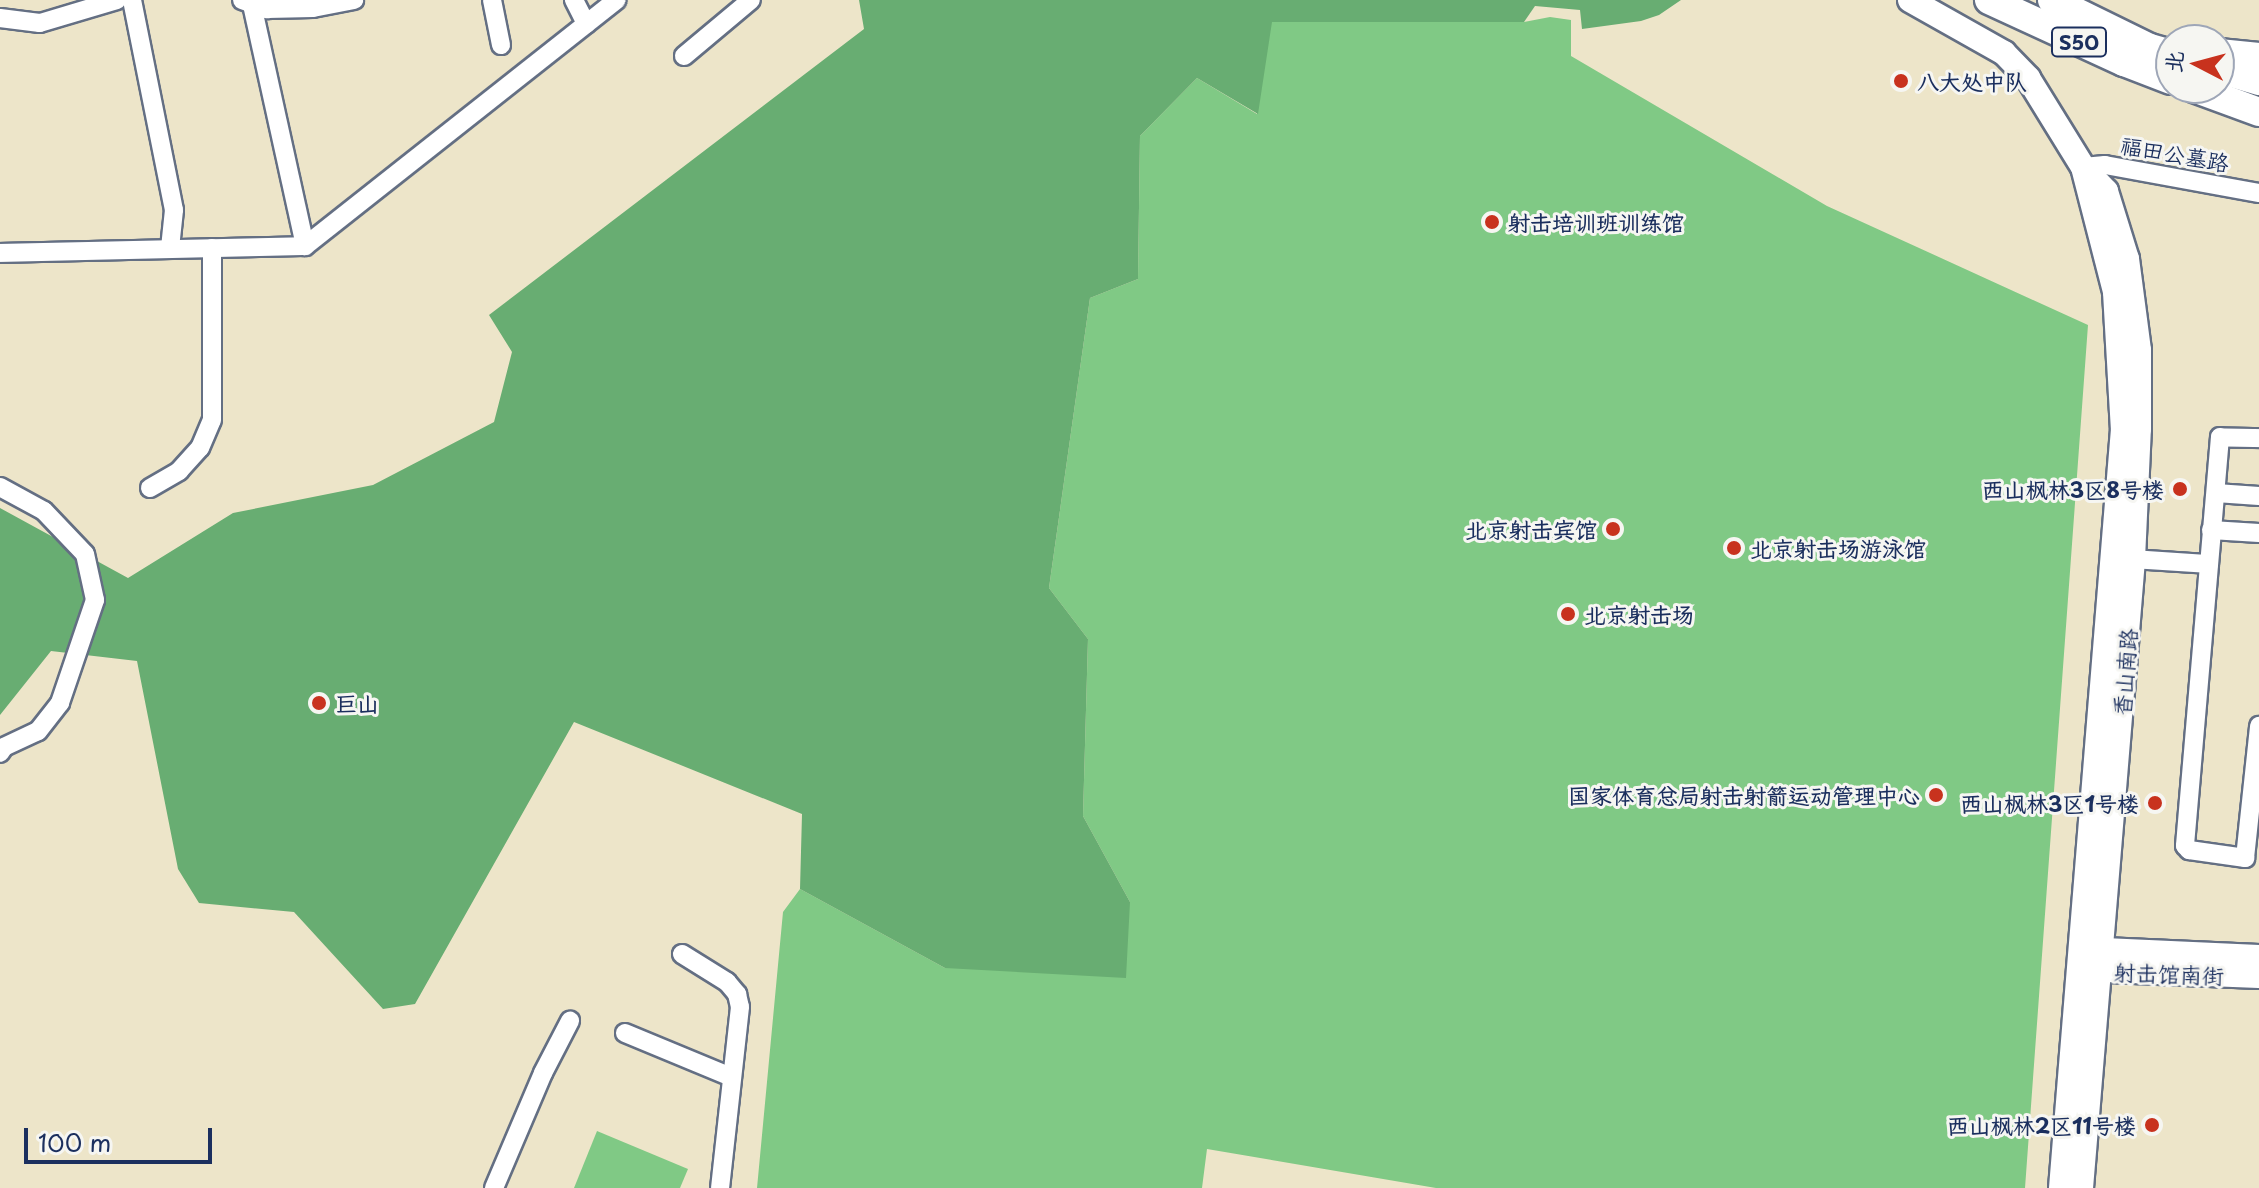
<!DOCTYPE html>
<html>
<head>
<meta charset="utf-8">
<style>
  body { margin:0 }
  #map { position:relative; width:2259px; height:1188px; overflow:hidden; background:#ede5c9; font-family:"Playpen Sans","LXGW WenKai TC",sans-serif }
  div>[style] { position:absolute }
  .green>* { inset:0; background:#80c985 }
  .forest>* { inset:0; background:#68ad72 }
  .roads { filter:drop-shadow(2px 0 #646f83) drop-shadow(-2px 0 #646f83) drop-shadow(0 2px #646f83) drop-shadow(0 -2px #646f83) }
  .minor>* { height:18px; margin:-9px; padding:0 9px; transform-origin:9px; border-radius:9px; background:#fff }
  .major>* { height:24px; margin:-12px; padding:0 12px; transform-origin:12px; border-radius:12px; background:#fff }
  .highway>* { height:28px; margin:-14px; padding:0 14px; transform-origin:14px; border-radius:14px; background:#fff }
  .dots>* { width:22px; height:22px; translate:-50% -50%; box-sizing:border-box; border:4px solid #f6f6f2; border-radius:50% }
  span { translate:-50% -50%; white-space:nowrap; text-align:center; line-height:1.15; -webkit-text-stroke:6px #f6f6f2; paint-order:stroke }
  .shield-label span { padding:2px 6px; background:#f6f6f2; border:2px solid; border-radius:6px; -webkit-text-stroke-width:0 }
  .shield-label { font-size:20px; color:#1b2f5e; font-weight:700 }
  .poi-label { font-size:22px; color:#1b2f5e; font-weight:700 }
  .left { translate:0 -50%; text-align:left }
  .right { translate:-100% -50%; text-align:right }
  .street-label { font-size:22px; color:#1b2f5e }
  .north { position:absolute; left:2155px; top:24px; width:80px; height:80px; box-sizing:border-box; background:#f6f6f2; border:2px solid #9ea6b7; border-radius:50%; rotate:276deg; font-size:22px; font-weight:700; line-height:32px; text-align:center; color:#1b2f5e }
  .north::after { content:''; display:block; margin:auto; width:28px; height:36px; background:#c8321e; clip-path:polygon(50% 0,100% 100%,50% 72%,0 100%) }
  .scale { position:absolute; left:24px; top:1128px; width:188px; height:36px; box-sizing:border-box; border:4px solid #1b2f5e; border-top:0; padding-left:10px; font-size:24px; line-height:28px; white-space:nowrap; color:#1b2f5e; -webkit-text-stroke:6px #f6f6f2; paint-order:stroke }
</style>
</head>
<body>
<div id="map">
  <div class="green">
    <i style="clip-path:polygon(1550px 17px,1571px 20px,1571px 56px,1827px 206px,2088px 325px,2025px 1188px,1436px 1188px,1207px 1149px,1202px 1188px,757px 1188px,783px 912px,800px 889px,945px 968px,1130px 902px,1083px 816px,1088px 639px,1049px 588px,1090px 298px,1138px 279px,1140px 136px,1197px 78px,1257px 114px,1271px 22px,1524px 22px)"></i>
    <i style="clip-path:polygon(597px 1131px,688px 1169px,680px 1188px,574px 1188px)"></i>
  </div>
  <div class="forest">
    <i style="clip-path:polygon(859px 0,1681px 0,1659px 15px,1641px 21px,1582px 29px,1580px 10px,1535px 6px,1524px 22px,1272px 22px,1258px 114px,1197px 78px,1140px 136px,1138px 279px,1090px 298px,1049px 588px,1088px 639px,1083px 816px,1130px 902px,1126px 978px,945px 968px,800px 889px,802px 814px,574px 722px,415px 1004px,383px 1009px,294px 912px,199px 903px,178px 869px,137px 661px,51px 651px,0 715px,0 508px,128px 578px,233px 513px,373px 485px,494px 422px,512px 352px,489px 315px,864px 29px)"></i>
  </div>
  <div class="roads">
    <div class="minor">
      <i style="left:132px;top:0;width:214px;rotate:78.7deg"></i>
      <i style="left:174px;top:210px;width:39px;rotate:96deg"></i>
      <i style="left:242px;top:0;width:27px;rotate:20deg"></i>
      <i style="left:267px;top:9px;width:46px;rotate:-1.2deg"></i>
      <i style="left:313px;top:8px;width:42px;rotate:-11deg"></i>
      <i style="left:251px;top:0;width:252px;rotate:77.6deg"></i>
      <i style="left:492px;top:0;width:46px;rotate:78.7deg"></i>
      <i style="left:574px;top:0;width:27px;rotate:63deg"></i>
      <i style="left:0;top:18px;width:40px;rotate:7.1deg"></i>
      <i style="left:40px;top:23px;width:80px;rotate:-16.6deg"></i>
      <i style="left:684px;top:56px;width:87px;rotate:-39.9deg"></i>
      <i style="left:2083px;top:167px;width:22px;rotate:-5deg"></i>
      <i style="left:2105px;top:165px;width:157px;rotate:10.3deg"></i>
      <i style="left:0;top:253px;width:305px;rotate:-1.3deg"></i>
      <i style="left:305px;top:246px;width:397px;rotate:-38.3deg"></i>
      <i style="left:2259px;top:438px;width:39px;rotate:-179deg"></i>
      <i style="left:2220px;top:437px;width:410px;rotate:94.9deg"></i>
      <i style="left:2185px;top:846px;width:6px;rotate:45deg"></i>
      <i style="left:2189px;top:850px;width:57px;rotate:8.1deg"></i>
      <i style="left:2245px;top:858px;width:133px;rotate:-83.9deg"></i>
      <i style="left:0;top:487px;width:50px;rotate:28.6deg"></i>
      <i style="left:44px;top:511px;width:59px;rotate:46.4deg"></i>
      <i style="left:85px;top:554px;width:47px;rotate:77.7deg"></i>
      <i style="left:95px;top:600px;width:109px;rotate:108.8deg"></i>
      <i style="left:60px;top:703px;width:36px;rotate:128deg"></i>
      <i style="left:38px;top:731px;width:38px;rotate:155deg"></i>
      <i style="left:4px;top:747px;width:7px;rotate:124deg"></i>
      <i style="left:150px;top:488px;width:34px;rotate:-30deg"></i>
      <i style="left:179px;top:471px;width:31px;rotate:-48deg"></i>
      <i style="left:200px;top:448px;width:30px;rotate:-67deg"></i>
      <i style="left:212px;top:420px;width:172px;rotate:-90deg"></i>
      <i style="left:2216px;top:493px;width:43px;rotate:4deg"></i>
      <i style="left:2211px;top:530px;width:48px;rotate:3.6deg"></i>
      <i style="left:2133px;top:559px;width:76px;rotate:3.8deg"></i>
      <i style="left:682px;top:954px;width:53px;rotate:31.9deg"></i>
      <i style="left:727px;top:982px;width:16px;rotate:50deg"></i>
      <i style="left:737px;top:994px;width:13px;rotate:77deg"></i>
      <i style="left:740px;top:1007px;width:182px;rotate:96.3deg"></i>
      <i style="left:625px;top:1033px;width:115px;rotate:22.5deg"></i>
      <i style="left:494px;top:1188px;width:125px;rotate:-66.9deg"></i>
      <i style="left:543px;top:1073px;width:59px;rotate:-62.6deg"></i>
    </div>
    <div class="major">
      <i style="left:1910px;top:0;width:108px;rotate:29.4deg"></i>
      <i style="left:2004px;top:53px;width:35px;rotate:46deg"></i>
      <i style="left:2028px;top:78px;width:105px;rotate:58.3deg"></i>
      <i style="left:2083px;top:167px;width:129px;rotate:75.6deg"></i>
      <i style="left:2115px;top:292px;width:137px;rotate:86.7deg"></i>
      <i style="left:2123px;top:429px;width:762px;rotate:94.67deg"></i>
      <i style="left:2082px;top:949px;width:177px;rotate:2.6deg"></i>
      <i style="left:2082px;top:969px;width:177px;rotate:2.3deg"></i>
      <i style="left:2081px;top:1188px;width:631px;rotate:-85.27deg"></i>
      <i style="left:2133px;top:559px;width:130px;rotate:-87.4deg"></i>
      <i style="left:2139px;top:429px;width:79px;rotate:-90deg"></i>
      <i style="left:2139px;top:350px;width:92px;rotate:-97.5deg"></i>
      <i style="left:2127px;top:259px;width:71px;rotate:-107.2deg"></i>
      <i style="left:2106px;top:191px;width:30px;rotate:-134deg"></i>
    </div>
    <div class="highway">
      <i style="left:1989px;top:0;width:149px;rotate:24.7deg"></i>
      <i style="left:2124px;top:62px;width:50px;rotate:21deg"></i>
      <i style="left:2052px;top:0;width:109px;rotate:26.1deg"></i>
      <i style="left:2150px;top:48px;width:22px;rotate:16deg"></i>
      <i style="left:2219px;top:53px;width:40px;rotate:5.7deg"></i>
      <i style="left:2219px;top:69px;width:42px;rotate:16.7deg"></i>
      <i style="left:2194px;top:88px;width:69px;rotate:20.3deg"></i>
    </div>
  </div>
  <div class="dots">
    <i style="left:1901px;top:81px;background:#c8321e"></i>
    <i style="left:1492px;top:222px;background:#c8321e"></i>
    <i style="left:2180px;top:489px;background:#c8321e"></i>
    <i style="left:1613px;top:529px;background:#c8321e"></i>
    <i style="left:1734px;top:548px;background:#c8321e"></i>
    <i style="left:1568px;top:614px;background:#c8321e"></i>
    <i style="left:319px;top:703px;background:#c8321e"></i>
    <i style="left:1936px;top:795px;background:#c8321e"></i>
    <i style="left:2155px;top:803px;background:#c8321e"></i>
    <i style="left:2152px;top:1125px;background:#c8321e"></i>
  </div>
  <div class="shield-label">
    <span style="left:2079px;top:42px">S50</span>
  </div>
  <div class="poi-label">
    <span class="left" style="left:1917px;top:81px">八大处中队</span>
    <span class="left" style="left:1508px;top:222px">射击培训班训练馆</span>
    <span class="right" style="left:2164px;top:489px">西山枫林3区8号楼</span>
    <span class="right" style="left:1597px;top:529px">北京射击宾馆</span>
    <span class="left" style="left:1750px;top:548px">北京射击场游泳馆</span>
    <span class="left" style="left:1584px;top:614px">北京射击场</span>
    <span class="left" style="left:335px;top:703px">巨山</span>
    <span class="right" style="left:1920px;top:795px">国家体育总局射击射箭运动管理中心</span>
    <span class="right" style="left:2139px;top:803px">西山枫林3区1号楼</span>
    <span class="right" style="left:2136px;top:1125px">西山枫林2区11号楼</span>
  </div>
  <div class="street-label">
    <span style="left:2175px;top:153px;rotate:10deg">福田公墓路</span>
    <span style="left:2124px;top:672px;rotate:-85deg">香山南路</span>
    <span style="left:2169px;top:973px;rotate:2deg">射击馆南街</span>
  </div>
  <div class="north">北</div>
  <div class="scale">100 m</div>
</div>
</body>
</html>
